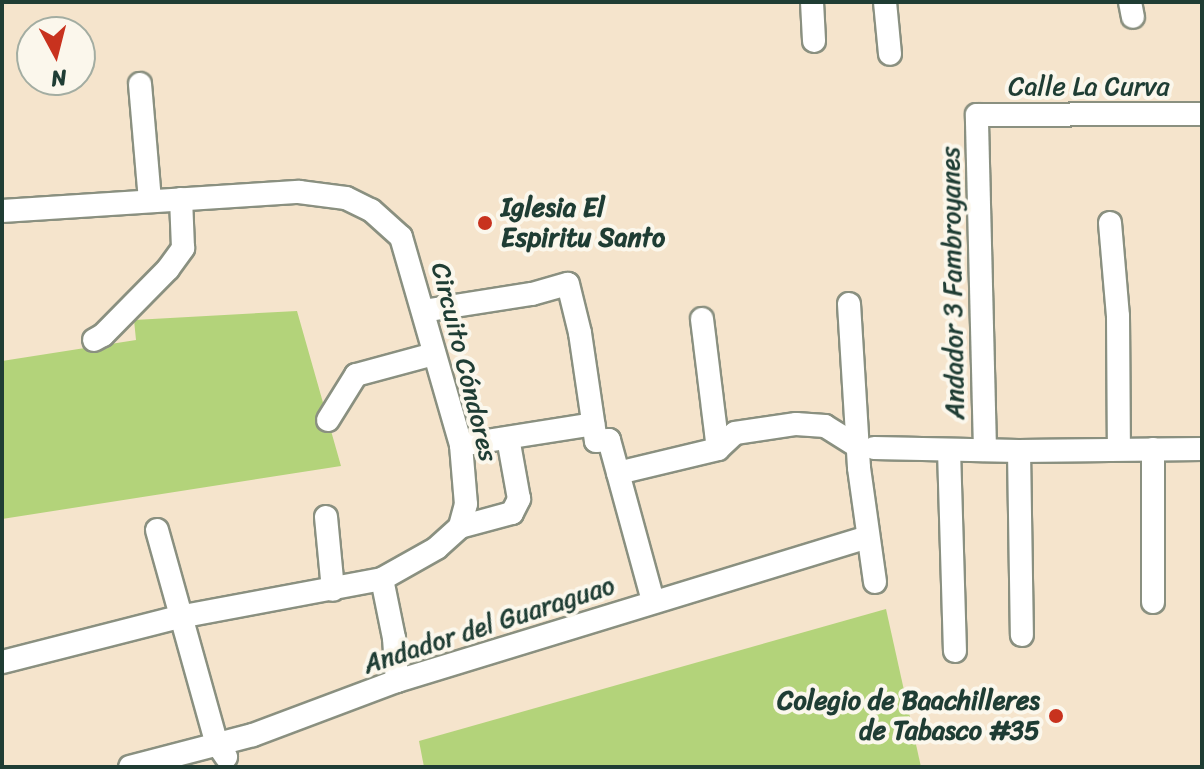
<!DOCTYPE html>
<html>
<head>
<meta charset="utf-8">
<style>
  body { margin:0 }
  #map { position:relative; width:1204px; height:769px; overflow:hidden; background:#f5e4cc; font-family:Sriracha,sans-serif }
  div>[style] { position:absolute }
  .green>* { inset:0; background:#b3d37a }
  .roads { filter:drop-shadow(2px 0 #8a9080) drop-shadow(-2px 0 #8a9080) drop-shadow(0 2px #8a9080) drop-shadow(0 -2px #8a9080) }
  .street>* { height:22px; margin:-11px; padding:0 11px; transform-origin:11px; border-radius:11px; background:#fff }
  .dots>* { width:22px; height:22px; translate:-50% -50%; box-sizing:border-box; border:4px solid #fbf7ec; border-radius:50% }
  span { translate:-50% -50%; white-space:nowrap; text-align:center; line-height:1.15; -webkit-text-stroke:8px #fbf7ec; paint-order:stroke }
  .street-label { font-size:26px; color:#1f3d34 }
  .poi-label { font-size:26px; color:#1f3d34; font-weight:700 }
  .left { translate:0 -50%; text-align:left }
  .right { translate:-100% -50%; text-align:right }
  .frame { position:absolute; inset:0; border:4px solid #1f3d34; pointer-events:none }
  .north { position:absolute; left:16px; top:16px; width:80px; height:80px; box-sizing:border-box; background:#fbf7ec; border:2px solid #a3ada2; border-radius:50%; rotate:173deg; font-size:22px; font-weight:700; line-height:32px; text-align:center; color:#1f3d34 }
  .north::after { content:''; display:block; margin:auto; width:28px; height:36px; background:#c8321e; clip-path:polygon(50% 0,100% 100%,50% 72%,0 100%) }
</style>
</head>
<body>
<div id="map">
  <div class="green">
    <i style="clip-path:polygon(297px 311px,341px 466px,2px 519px,2px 361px,136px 340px,134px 320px)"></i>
    <i style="clip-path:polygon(886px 609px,921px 767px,424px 767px,419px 741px)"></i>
  </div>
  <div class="roads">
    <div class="street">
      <i style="left:812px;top:2px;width:39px;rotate:87deg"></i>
      <i style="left:885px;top:2px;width:52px;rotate:84.5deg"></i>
      <i style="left:1130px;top:2px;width:15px;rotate:79deg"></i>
      <i style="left:140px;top:84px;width:117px;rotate:85.1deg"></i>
      <i style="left:2px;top:211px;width:298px;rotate:-3.7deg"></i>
      <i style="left:299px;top:192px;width:47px;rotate:7.3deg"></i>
      <i style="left:346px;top:198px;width:28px;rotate:26deg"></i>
      <i style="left:371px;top:210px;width:40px;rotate:42deg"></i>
      <i style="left:401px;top:237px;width:216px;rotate:73.9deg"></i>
      <i style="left:461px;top:445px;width:59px;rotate:85.2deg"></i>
      <i style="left:466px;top:504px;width:24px;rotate:105deg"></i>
      <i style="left:460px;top:527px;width:31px;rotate:138deg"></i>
      <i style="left:437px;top:548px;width:63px;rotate:150.6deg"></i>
      <i style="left:382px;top:579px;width:207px;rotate:169.4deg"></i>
      <i style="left:179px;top:617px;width:183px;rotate:165.7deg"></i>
      <i style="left:1110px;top:223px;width:93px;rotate:85.1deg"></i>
      <i style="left:1118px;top:316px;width:133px;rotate:89.6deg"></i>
      <i style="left:849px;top:304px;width:164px;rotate:86.5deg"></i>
      <i style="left:859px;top:468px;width:115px;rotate:82deg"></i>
      <i style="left:423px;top:311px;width:110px;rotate:-8.9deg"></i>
      <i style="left:532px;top:294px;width:37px;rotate:-16deg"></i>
      <i style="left:568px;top:284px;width:50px;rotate:76.2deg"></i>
      <i style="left:580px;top:333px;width:109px;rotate:81.6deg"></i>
      <i style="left:596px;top:441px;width:13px;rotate:-4deg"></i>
      <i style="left:609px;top:440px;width:167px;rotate:74.7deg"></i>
      <i style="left:702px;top:319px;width:131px;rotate:83deg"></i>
      <i style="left:94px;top:340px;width:10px;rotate:-29deg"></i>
      <i style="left:103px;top:335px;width:93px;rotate:-45.4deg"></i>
      <i style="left:168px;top:269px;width:26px;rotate:-54deg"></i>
      <i style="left:183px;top:248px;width:49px;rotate:-92.3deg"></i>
      <i style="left:328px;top:420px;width:53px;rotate:-58.1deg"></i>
      <i style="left:356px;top:375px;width:81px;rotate:-15.1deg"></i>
      <i style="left:461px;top:445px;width:134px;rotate:-9deg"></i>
      <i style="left:874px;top:448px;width:145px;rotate:1.2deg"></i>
      <i style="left:1019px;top:451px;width:183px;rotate:-0.6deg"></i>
      <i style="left:949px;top:450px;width:201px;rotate:88.3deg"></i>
      <i style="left:985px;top:450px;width:335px;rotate:-91.4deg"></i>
      <i style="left:977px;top:115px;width:225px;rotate:-0.3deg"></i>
      <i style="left:1019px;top:451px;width:184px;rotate:89.1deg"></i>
      <i style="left:618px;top:473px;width:103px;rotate:-13.5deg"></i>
      <i style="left:718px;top:449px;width:23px;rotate:-43deg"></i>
      <i style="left:735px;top:433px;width:62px;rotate:-8.4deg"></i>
      <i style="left:796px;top:424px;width:29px;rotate:4deg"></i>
      <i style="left:825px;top:426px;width:39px;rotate:32deg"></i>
      <i style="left:326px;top:517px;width:73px;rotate:84.5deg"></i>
      <i style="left:460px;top:527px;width:54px;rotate:-15.1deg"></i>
      <i style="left:512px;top:513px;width:16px;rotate:-63deg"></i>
      <i style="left:519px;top:499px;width:62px;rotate:-100.2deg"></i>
      <i style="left:157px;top:530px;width:220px;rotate:74.4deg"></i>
      <i style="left:216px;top:742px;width:18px;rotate:56deg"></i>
      <i style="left:382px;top:579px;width:60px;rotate:78.5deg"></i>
      <i style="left:394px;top:638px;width:43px;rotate:86deg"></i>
      <i style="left:1153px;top:602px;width:153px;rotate:-90deg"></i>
      <i style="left:130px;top:767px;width:127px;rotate:-14.6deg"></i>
      <i style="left:253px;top:735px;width:154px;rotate:-20.6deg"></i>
      <i style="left:397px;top:681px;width:490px;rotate:-17deg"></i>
    </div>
  </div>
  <div class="dots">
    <i style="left:485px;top:223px;background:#c8321e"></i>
    <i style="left:1056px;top:716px;background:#c8321e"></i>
  </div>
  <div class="street-label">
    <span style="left:1089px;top:87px">Calle La Curva</span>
    <span style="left:953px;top:283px;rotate:-91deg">Andador 3 Fambroyanes</span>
    <span style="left:464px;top:362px;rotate:76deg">Circuito Cóndores</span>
    <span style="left:489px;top:625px;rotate:-18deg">Andador del Guaraguao</span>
  </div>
  <div class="poi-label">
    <span class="left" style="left:501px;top:223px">Iglesia El<br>Espiritu Santo</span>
    <span class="right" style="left:1040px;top:716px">Colegio de Baachilleres<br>de Tabasco #35</span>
  </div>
  <div class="frame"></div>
  <div class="north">N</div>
</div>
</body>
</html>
